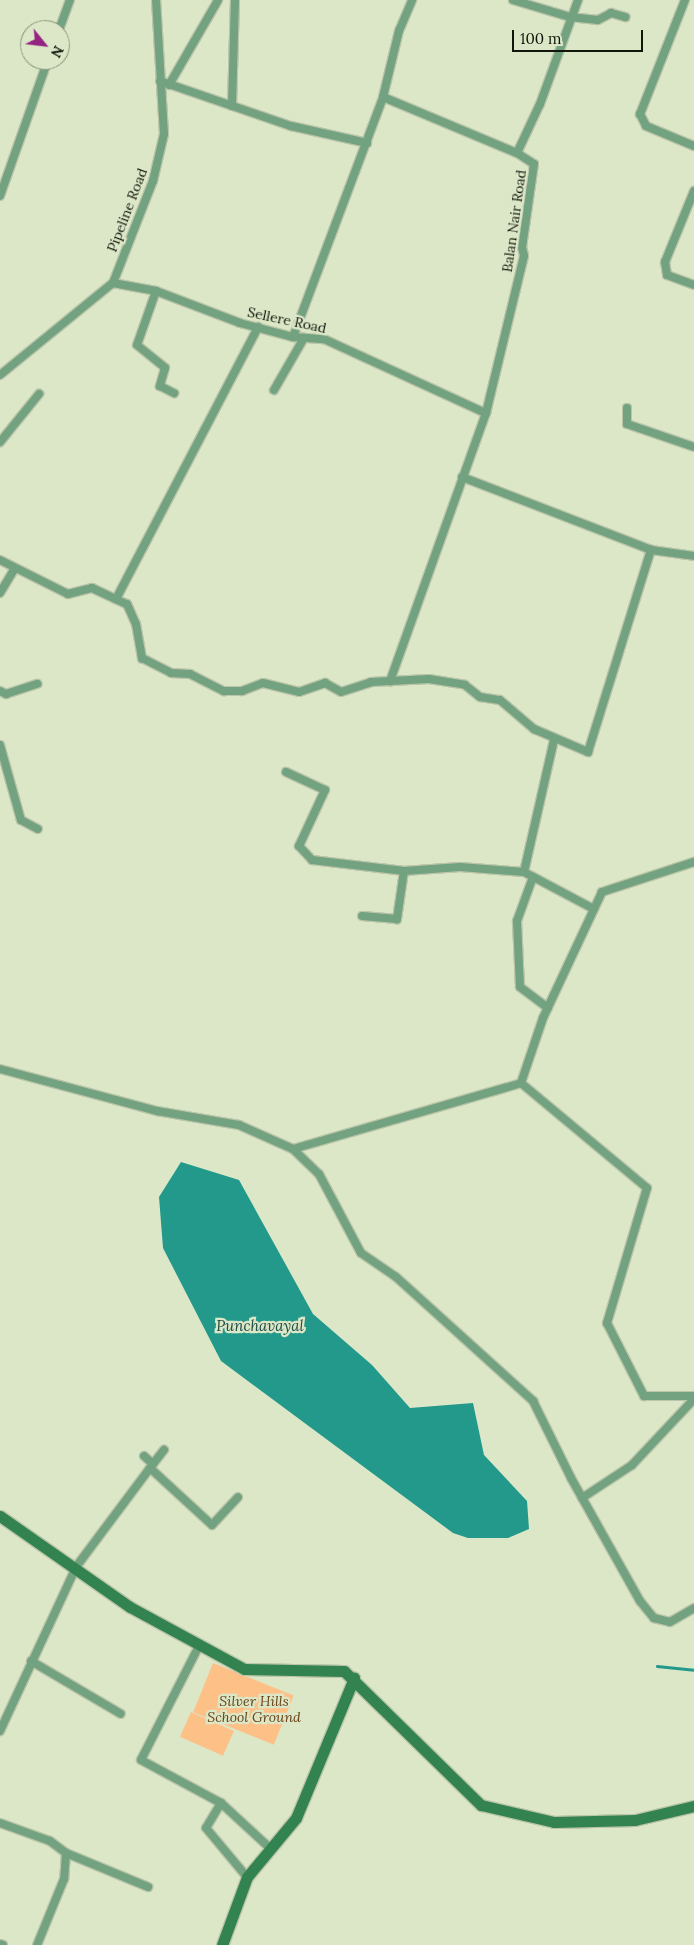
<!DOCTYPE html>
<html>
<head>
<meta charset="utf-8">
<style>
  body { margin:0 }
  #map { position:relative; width:694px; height:1945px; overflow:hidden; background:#dbe7c7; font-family:Lora,serif }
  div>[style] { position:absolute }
  .green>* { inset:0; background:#fdc188; transform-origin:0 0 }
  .water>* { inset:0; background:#23998b }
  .stream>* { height:2.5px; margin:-1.25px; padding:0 1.25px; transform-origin:1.25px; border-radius:1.25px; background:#23998b }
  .roads { filter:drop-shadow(1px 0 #bbc5a9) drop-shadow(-1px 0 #bbc5a9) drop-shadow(0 1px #bbc5a9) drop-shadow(0 -1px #bbc5a9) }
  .street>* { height:8px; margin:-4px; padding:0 4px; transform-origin:4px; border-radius:4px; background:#72a280 }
  .secondary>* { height:11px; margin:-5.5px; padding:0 5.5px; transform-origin:5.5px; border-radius:5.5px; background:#338351 }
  span { translate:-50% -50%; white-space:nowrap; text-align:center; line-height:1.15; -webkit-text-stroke:4.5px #dbe7c7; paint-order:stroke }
  .street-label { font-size:14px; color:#11150a }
  .park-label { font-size:14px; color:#6a4318; font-style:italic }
  .water-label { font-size:15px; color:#1b4b44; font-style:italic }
  .north { position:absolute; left:20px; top:20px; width:50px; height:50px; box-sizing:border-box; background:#dbe7c7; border:1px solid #8a937b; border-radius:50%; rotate:119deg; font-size:14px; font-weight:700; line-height:20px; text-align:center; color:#11150a }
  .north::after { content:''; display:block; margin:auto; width:18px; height:22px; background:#952381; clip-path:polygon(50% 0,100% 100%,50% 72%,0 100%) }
  .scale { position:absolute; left:512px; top:30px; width:131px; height:22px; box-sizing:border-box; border:2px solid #11150a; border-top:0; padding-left:6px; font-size:15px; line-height:18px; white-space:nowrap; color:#11150a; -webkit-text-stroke:4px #dbe7c7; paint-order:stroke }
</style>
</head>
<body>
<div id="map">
  <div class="green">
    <i style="left:213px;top:1663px;width:87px;height:53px;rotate:22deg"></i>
    <i style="left:191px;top:1712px;width:47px;height:27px;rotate:24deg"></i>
  </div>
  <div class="water">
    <i style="clip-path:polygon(181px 1162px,239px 1180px,313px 1314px,372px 1365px,410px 1408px,473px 1403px,484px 1455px,527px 1501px,529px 1529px,508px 1538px,468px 1538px,453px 1533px,221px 1361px,163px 1248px,159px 1197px)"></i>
  </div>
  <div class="stream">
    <i style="left:657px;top:1666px;width:37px;rotate:6deg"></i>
  </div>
  <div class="roads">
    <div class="street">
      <i style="left:513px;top:0;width:59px;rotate:16.6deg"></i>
      <i style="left:570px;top:17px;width:28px;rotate:6deg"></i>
      <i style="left:598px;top:20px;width:15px;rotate:-28deg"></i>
      <i style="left:611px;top:13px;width:15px;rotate:16deg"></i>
      <i style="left:685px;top:0;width:123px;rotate:111.5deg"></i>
      <i style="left:640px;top:114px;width:13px;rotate:63deg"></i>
      <i style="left:646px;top:126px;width:52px;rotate:22.6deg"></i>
      <i style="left:59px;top:30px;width:32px;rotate:-70deg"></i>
      <i style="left:160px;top:81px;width:139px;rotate:19deg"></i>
      <i style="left:291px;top:126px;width:78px;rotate:12.6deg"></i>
      <i style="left:169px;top:85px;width:98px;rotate:-60deg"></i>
      <i style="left:383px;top:97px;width:145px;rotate:22.7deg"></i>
      <i style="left:517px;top:153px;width:20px;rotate:33deg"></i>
      <i style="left:534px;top:164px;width:84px;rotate:98.2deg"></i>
      <i style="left:522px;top:247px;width:9px;rotate:77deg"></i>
      <i style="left:524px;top:256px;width:162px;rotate:103.6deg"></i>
      <i style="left:232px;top:106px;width:106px;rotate:-88.4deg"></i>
      <i style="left:517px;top:153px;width:54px;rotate:-64.9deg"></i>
      <i style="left:540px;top:104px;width:111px;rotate:-69.9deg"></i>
      <i style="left:694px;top:191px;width:77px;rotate:112.2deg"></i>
      <i style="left:665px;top:262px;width:13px;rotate:81deg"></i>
      <i style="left:667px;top:275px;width:29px;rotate:20deg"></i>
      <i style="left:0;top:196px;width:144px;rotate:-70.6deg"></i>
      <i style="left:113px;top:283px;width:44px;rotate:10.5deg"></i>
      <i style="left:156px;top:291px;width:90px;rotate:20.9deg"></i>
      <i style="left:240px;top:323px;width:55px;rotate:14.8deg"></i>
      <i style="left:293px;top:337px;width:31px;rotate:4deg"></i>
      <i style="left:324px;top:339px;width:178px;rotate:24.6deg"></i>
      <i style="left:486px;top:413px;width:285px;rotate:109.7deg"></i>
      <i style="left:156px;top:291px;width:57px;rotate:109.4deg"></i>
      <i style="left:137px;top:345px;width:36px;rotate:39deg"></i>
      <i style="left:165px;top:368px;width:19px;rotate:106deg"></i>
      <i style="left:160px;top:386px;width:16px;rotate:27deg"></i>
      <i style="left:293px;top:337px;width:256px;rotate:-69.4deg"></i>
      <i style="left:383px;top:97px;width:68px;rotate:-76.4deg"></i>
      <i style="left:399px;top:31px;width:34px;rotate:-67deg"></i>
      <i style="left:0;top:375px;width:146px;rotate:-39.2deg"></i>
      <i style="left:113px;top:283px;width:110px;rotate:-68.6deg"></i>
      <i style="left:153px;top:181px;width:48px;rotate:-76.8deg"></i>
      <i style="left:164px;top:134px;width:134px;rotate:-93.4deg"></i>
      <i style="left:274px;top:390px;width:60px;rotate:-60deg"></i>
      <i style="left:627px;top:408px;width:16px;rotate:90deg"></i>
      <i style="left:627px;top:424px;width:71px;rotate:18.9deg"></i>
      <i style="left:0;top:442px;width:62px;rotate:-50.9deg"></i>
      <i style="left:462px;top:477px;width:203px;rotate:21.1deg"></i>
      <i style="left:651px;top:550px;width:43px;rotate:7.9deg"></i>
      <i style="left:0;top:560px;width:76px;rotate:26.6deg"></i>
      <i style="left:68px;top:594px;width:25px;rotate:-14deg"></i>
      <i style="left:92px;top:588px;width:38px;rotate:25deg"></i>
      <i style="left:127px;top:604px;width:22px;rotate:66deg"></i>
      <i style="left:136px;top:624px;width:35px;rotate:80deg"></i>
      <i style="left:142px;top:658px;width:33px;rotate:27deg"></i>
      <i style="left:171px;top:673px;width:19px;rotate:3deg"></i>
      <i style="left:190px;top:674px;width:38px;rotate:27deg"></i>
      <i style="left:224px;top:691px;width:18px"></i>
      <i style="left:242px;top:691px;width:22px;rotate:-21deg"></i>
      <i style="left:263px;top:683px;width:37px;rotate:14deg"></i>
      <i style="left:299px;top:692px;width:28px;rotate:-19deg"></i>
      <i style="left:325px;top:683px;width:18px;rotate:29deg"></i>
      <i style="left:341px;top:692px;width:32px;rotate:-18deg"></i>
      <i style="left:371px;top:682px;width:58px;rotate:-3deg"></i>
      <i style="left:429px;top:679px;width:36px;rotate:9deg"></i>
      <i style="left:465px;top:685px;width:19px;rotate:39deg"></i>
      <i style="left:480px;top:697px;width:20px;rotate:9deg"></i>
      <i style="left:500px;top:700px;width:45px;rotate:40.5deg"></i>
      <i style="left:534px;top:729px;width:59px;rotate:23.1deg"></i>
      <i style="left:588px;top:752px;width:212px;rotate:-72.7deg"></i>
      <i style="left:0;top:593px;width:29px;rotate:-59deg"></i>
      <i style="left:116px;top:599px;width:307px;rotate:-62.4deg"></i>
      <i style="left:0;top:691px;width:7px;rotate:27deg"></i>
      <i style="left:6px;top:694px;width:33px;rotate:-18deg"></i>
      <i style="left:0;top:745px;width:78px;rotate:74.4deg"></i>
      <i style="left:21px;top:820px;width:19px;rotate:28deg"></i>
      <i style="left:286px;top:772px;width:43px;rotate:24.8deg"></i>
      <i style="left:325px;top:790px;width:62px;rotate:114.9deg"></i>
      <i style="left:299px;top:846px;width:19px;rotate:47deg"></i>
      <i style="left:312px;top:860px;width:93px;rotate:6.8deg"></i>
      <i style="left:404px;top:871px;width:49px;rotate:98.3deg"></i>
      <i style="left:397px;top:919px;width:35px;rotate:-175deg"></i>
      <i style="left:404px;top:871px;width:56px;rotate:-4.1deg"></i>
      <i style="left:460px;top:867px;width:64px;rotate:4.5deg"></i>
      <i style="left:524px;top:872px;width:79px;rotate:27.9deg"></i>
      <i style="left:524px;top:872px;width:135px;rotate:-77.2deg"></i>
      <i style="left:533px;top:877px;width:47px;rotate:110deg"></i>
      <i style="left:517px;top:921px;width:66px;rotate:87.4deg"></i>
      <i style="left:520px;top:987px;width:35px;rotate:37deg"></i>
      <i style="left:0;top:1069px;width:163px;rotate:15deg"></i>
      <i style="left:157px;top:1111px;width:83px;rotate:9.7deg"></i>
      <i style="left:239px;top:1125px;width:59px;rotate:24deg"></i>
      <i style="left:293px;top:1149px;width:36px;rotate:44deg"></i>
      <i style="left:319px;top:1174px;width:89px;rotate:62deg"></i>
      <i style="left:361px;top:1253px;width:42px;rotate:34.4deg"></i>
      <i style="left:396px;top:1277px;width:185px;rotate:42.1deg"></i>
      <i style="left:533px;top:1401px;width:86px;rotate:63.7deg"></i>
      <i style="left:571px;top:1478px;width:141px;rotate:60.7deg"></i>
      <i style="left:640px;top:1601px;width:22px;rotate:51deg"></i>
      <i style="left:654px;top:1618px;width:16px;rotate:14deg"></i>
      <i style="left:670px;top:1622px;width:28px;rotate:-30deg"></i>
      <i style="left:521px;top:1083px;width:69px;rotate:-71.3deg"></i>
      <i style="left:543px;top:1018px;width:139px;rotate:-64.9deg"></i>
      <i style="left:602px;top:892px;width:97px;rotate:-18.1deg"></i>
      <i style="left:293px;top:1149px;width:237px;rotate:-16.1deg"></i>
      <i style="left:521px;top:1083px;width:164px;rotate:39.8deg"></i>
      <i style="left:647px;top:1188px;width:141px;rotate:106.5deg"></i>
      <i style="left:607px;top:1323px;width:82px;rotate:63.1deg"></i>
      <i style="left:644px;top:1396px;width:50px"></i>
      <i style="left:153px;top:1464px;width:18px;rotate:-52deg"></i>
      <i style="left:150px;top:1468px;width:84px;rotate:42.6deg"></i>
      <i style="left:212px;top:1525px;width:38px;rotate:-47deg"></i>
      <i style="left:582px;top:1498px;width:60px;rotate:-33.4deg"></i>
      <i style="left:632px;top:1465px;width:91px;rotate:-46.8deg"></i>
      <i style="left:200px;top:1644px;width:130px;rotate:117deg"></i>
      <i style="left:141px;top:1760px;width:91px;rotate:28.3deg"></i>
      <i style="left:221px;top:1803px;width:69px;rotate:42.7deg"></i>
      <i style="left:31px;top:1661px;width:104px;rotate:30.5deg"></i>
      <i style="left:0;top:1731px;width:181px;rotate:-65.1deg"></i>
      <i style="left:76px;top:1567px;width:129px;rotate:-53.2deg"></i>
      <i style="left:153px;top:1464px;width:12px;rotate:-138deg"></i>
      <i style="left:221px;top:1803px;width:29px;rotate:121deg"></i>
      <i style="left:206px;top:1828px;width:64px;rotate:50.1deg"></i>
      <i style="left:0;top:1823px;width:53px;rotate:19.8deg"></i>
      <i style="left:50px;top:1841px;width:20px;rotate:37deg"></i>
      <i style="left:66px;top:1853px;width:26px;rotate:94deg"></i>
      <i style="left:64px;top:1879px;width:71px;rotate:112.2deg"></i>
      <i style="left:66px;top:1853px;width:89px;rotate:22.5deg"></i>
      <i style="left:0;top:1944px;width:3px;rotate:18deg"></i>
    </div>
    <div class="secondary">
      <i style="left:0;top:1516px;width:159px;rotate:35deg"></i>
      <i style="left:130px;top:1607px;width:130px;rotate:28.5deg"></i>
      <i style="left:244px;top:1669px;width:100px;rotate:1.1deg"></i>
      <i style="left:344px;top:1671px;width:192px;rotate:44.4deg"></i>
      <i style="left:481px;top:1805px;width:75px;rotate:13.1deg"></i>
      <i style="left:554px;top:1822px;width:81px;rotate:-1.4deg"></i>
      <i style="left:635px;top:1820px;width:61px;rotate:-13.3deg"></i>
      <i style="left:222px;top:1945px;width:72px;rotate:-69.8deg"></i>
      <i style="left:247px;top:1877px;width:77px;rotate:-50.3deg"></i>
      <i style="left:296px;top:1818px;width:152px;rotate:-67.5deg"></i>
    </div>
  </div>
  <div class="street-label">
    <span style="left:127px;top:210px;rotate:-69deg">Pipeline Road</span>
    <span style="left:514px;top:221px;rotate:-82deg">Balan Nair Road</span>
    <span style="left:287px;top:320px;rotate:12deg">Sellere Road</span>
  </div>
  <div class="park-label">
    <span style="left:254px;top:1709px">Silver Hills<br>School Ground</span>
  </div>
  <div class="water-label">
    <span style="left:260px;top:1326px">Punchavayal</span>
  </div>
  <div class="north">N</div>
  <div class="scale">100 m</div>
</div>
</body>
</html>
